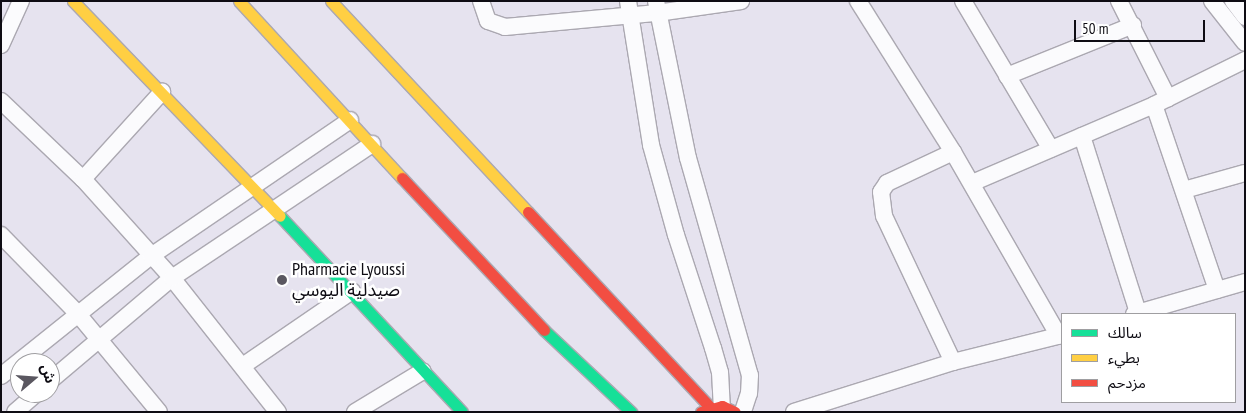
<!DOCTYPE html>
<html>
<head>
<meta charset="utf-8">
<style>
  body { margin:0 }
  #map { position:relative; width:1246px; height:413px; overflow:hidden; background:#e6e3ef; font-family:"PT Sans Narrow","Noto Sans Arabic",sans-serif }
  div>[style] { position:absolute }
  .roads { filter:drop-shadow(1px 0 #aba8b1) drop-shadow(-1px 0 #aba8b1) drop-shadow(0 1px #aba8b1) drop-shadow(0 -1px #aba8b1) }
  .street>* { height:16px; margin:-8px; padding:0 8px; transform-origin:8px; border-radius:8px; background:#fbfbfd }
  .fast>* { height:11px; margin:-5.5px; padding:0 5.5px; transform-origin:5.5px; border-radius:5.5px; background:#16e098 }
  .slow>* { height:11px; margin:-5.5px; padding:0 5.5px; transform-origin:5.5px; border-radius:5.5px; background:#ffcf43 }
  .jam>* { height:11px; margin:-5.5px; padding:0 5.5px; transform-origin:5.5px; border-radius:5.5px; background:#f24e42 }
  .dots>* { width:14px; height:14px; translate:-50% -50%; box-sizing:border-box; border:2px solid #fff; border-radius:50% }
  span { translate:-50% -50%; white-space:nowrap; text-align:center; line-height:1.15; -webkit-text-stroke:5px #fff; paint-order:stroke }
  .poi-label { font-size:18px; color:#0e0c13 }
  .left { translate:0 -50%; text-align:left }
  .frame { position:absolute; inset:0; border:2px solid #0e0c13; pointer-events:none }
  .legend { position:absolute; left:1061px; top:313px; width:175px; height:90px; box-sizing:border-box; background:#fff; border:1px solid #9f9ea1; margin:0; padding:6px 9px; list-style:none; font-size:15px; color:#0e0c13 }
  .legend li { display:flex; align-items:center; gap:10px; height:25px }
  .legend b { width:25px; border:1px solid #9f9ea1 }
  .north { position:absolute; left:10px; top:353px; width:50px; height:50px; box-sizing:border-box; background:#fff; border:1px solid #9f9ea1; border-radius:50%; rotate:72deg; font-size:14px; font-weight:700; line-height:20px; text-align:center; color:#0e0c13 }
  .north::after { content:''; display:block; margin:auto; width:18px; height:22px; background:#5a5760; clip-path:polygon(50% 0,100% 100%,50% 72%,0 100%) }
  .scale { position:absolute; left:1074px; top:20px; width:131px; height:22px; box-sizing:border-box; border:2px solid #0e0c13; border-top:0; padding-left:6px; font-size:15px; line-height:18px; white-space:nowrap; color:#0e0c13; -webkit-text-stroke:4px #fff; paint-order:stroke }
</style>
</head>
<body>
<div id="map">
  <div class="roads">
    <div class="street">
      <i style="left:481px;top:1px;width:21px;rotate:71deg"></i>
      <i style="left:488px;top:21px;width:18px;rotate:19deg"></i>
      <i style="left:505px;top:27px;width:153px;rotate:-5.3deg"></i>
      <i style="left:657px;top:13px;width:85px;rotate:-8.1deg"></i>
      <i style="left:628px;top:1px;width:146px;rotate:80.9deg"></i>
      <i style="left:651px;top:145px;width:93px;rotate:74.5deg"></i>
      <i style="left:676px;top:235px;width:119px;rotate:71.9deg"></i>
      <i style="left:713px;top:348px;width:25px;rotate:74deg"></i>
      <i style="left:720px;top:372px;width:34px;rotate:87deg"></i>
      <i style="left:656px;top:1px;width:160px;rotate:78.5deg"></i>
      <i style="left:688px;top:158px;width:226px;rotate:74.1deg"></i>
      <i style="left:750px;top:375px;width:18px;rotate:93deg"></i>
      <i style="left:749px;top:393px;width:20px;rotate:108deg"></i>
      <i style="left:858px;top:1px;width:178px;rotate:57.8deg"></i>
      <i style="left:953px;top:152px;width:212px;rotate:60.1deg"></i>
      <i style="left:963px;top:1px;width:172px;rotate:59.3deg"></i>
      <i style="left:1119px;top:1px;width:109px;rotate:63.2deg"></i>
      <i style="left:1212px;top:1px;width:53px;rotate:51.8deg"></i>
      <i style="left:1233px;top:1px;width:20px;rotate:53deg"></i>
      <i style="left:1px;top:45px;width:48px;rotate:-65.6deg"></i>
      <i style="left:1007px;top:76px;width:136px;rotate:-22deg"></i>
      <i style="left:1px;top:101px;width:113px;rotate:43.6deg"></i>
      <i style="left:83px;top:179px;width:133px;rotate:48deg"></i>
      <i style="left:172px;top:278px;width:171px;rotate:51.7deg"></i>
      <i style="left:1082px;top:136px;width:186px;rotate:72.4deg"></i>
      <i style="left:83px;top:179px;width:118px;rotate:-47.8deg"></i>
      <i style="left:972px;top:183px;width:198px;rotate:-23.2deg"></i>
      <i style="left:1184px;top:190px;width:63px;rotate:-15.6deg"></i>
      <i style="left:1px;top:235px;width:110px;rotate:45.7deg"></i>
      <i style="left:78px;top:314px;width:127px;rotate:50.4deg"></i>
      <i style="left:1217px;top:290px;width:195px;rotate:-108.8deg"></i>
      <i style="left:1154px;top:105px;width:102px;rotate:-26.3deg"></i>
      <i style="left:1134px;top:314px;width:116px;rotate:-16.1deg"></i>
      <i style="left:953px;top:362px;width:161px;rotate:-115.3deg"></i>
      <i style="left:884px;top:216px;width:24px;rotate:-97deg"></i>
      <i style="left:881px;top:192px;width:11px;rotate:-56deg"></i>
      <i style="left:887px;top:183px;width:73px;rotate:-25.2deg"></i>
      <i style="left:244px;top:365px;width:131px;rotate:-34.4deg"></i>
      <i style="left:1px;top:376px;width:192px;rotate:-38.7deg"></i>
      <i style="left:151px;top:256px;width:241px;rotate:-34.3deg"></i>
      <i style="left:50px;top:381px;width:160px;rotate:-40.2deg"></i>
      <i style="left:172px;top:278px;width:241px;rotate:-33.8deg"></i>
      <i style="left:15px;top:412px;width:29px;rotate:-41deg"></i>
      <i style="left:355px;top:412px;width:79px;rotate:-31.1deg"></i>
      <i style="left:794px;top:412px;width:167px;rotate:-17.5deg"></i>
      <i style="left:953px;top:362px;width:112px;rotate:-13.9deg"></i>
    </div>
    <div class="fast">
      <i style="left:280px;top:216px;width:267px;rotate:47.1deg"></i>
      <i style="left:544px;top:330px;width:120px;rotate:43.3deg"></i>
    </div>
    <div class="slow">
      <i style="left:73px;top:1px;width:298px;rotate:46.1deg"></i>
      <i style="left:239px;top:1px;width:241px;rotate:47.4deg"></i>
      <i style="left:331px;top:1px;width:289px;rotate:47deg"></i>
    </div>
    <div class="jam">
      <i style="left:402px;top:178px;width:208px;rotate:46.9deg"></i>
      <i style="left:528px;top:212px;width:267px;rotate:47deg"></i>
      <i style="left:701px;top:412px;width:22px;rotate:-16deg"></i>
      <i style="left:722px;top:406px;width:14px;rotate:25deg"></i>
    </div>
  </div>
  <div class="dots">
    <i style="left:282px;top:280px;background:#5a5760"></i>
  </div>
  <div class="poi-label">
    <span class="left" style="left:292px;top:280px">Pharmacie Lyoussi<br>صيدلية اليوسي</span>
  </div>
  <div class="frame"></div>
  <ul class="legend">
  <li><b style="height:6px;background:#16e098"></b>سالك</li>
  <li><b style="height:6px;background:#ffcf43"></b>بطيء</li>
  <li><b style="height:6px;background:#f24e42"></b>مزدحم</li>
  </ul>
  <div class="north">ش</div>
  <div class="scale">50 m</div>
</div>
</body>
</html>
